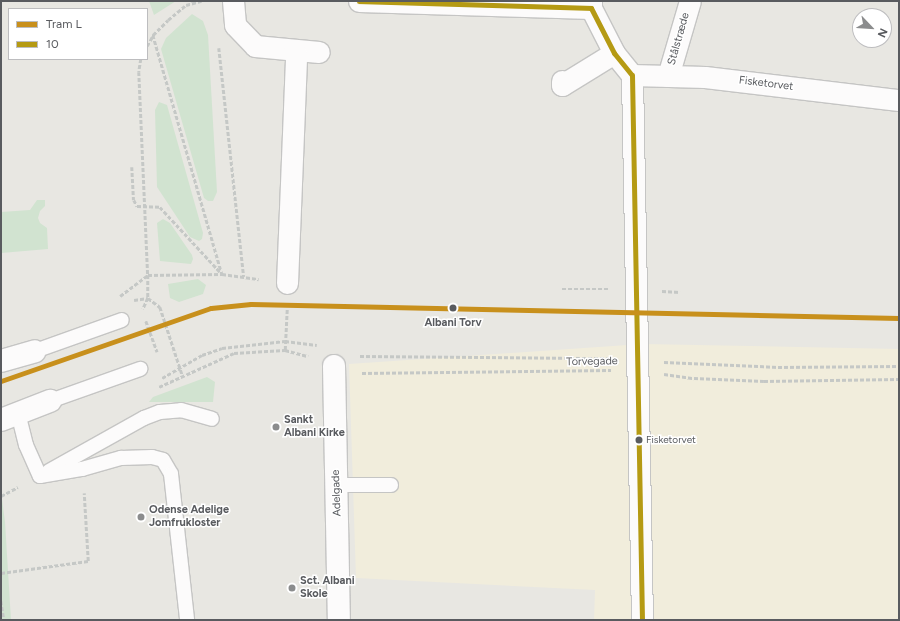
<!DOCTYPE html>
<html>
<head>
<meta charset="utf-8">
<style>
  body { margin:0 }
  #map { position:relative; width:900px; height:621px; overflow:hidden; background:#e8e7e2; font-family:Figtree,sans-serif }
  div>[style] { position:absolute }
  .commercial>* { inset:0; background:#f1eddc }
  .green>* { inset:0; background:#d1e3d0 }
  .path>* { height:2.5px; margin-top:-1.25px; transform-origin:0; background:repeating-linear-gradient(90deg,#c5c8c6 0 4px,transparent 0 6px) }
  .roads { filter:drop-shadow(1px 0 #c5c5c4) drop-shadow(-1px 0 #c5c5c4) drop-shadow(0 1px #c5c5c4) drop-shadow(0 -1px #c5c5c4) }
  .service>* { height:14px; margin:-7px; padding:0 7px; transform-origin:7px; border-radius:7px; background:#fcfbfb }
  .pedestrian>* { height:21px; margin:-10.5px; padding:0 10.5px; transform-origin:10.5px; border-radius:10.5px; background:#fcfbfb }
  .minor>* { height:22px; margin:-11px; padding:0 11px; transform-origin:11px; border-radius:11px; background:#fcfbfb }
  .bus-1>* { height:5px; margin:-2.5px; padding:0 2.5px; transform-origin:2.5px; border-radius:2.5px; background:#b59a13 }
  .tram-1>* { height:5px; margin:-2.5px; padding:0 2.5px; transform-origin:2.5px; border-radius:2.5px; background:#c8901c }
  .dots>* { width:11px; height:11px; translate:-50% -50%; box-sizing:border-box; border:2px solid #fff; border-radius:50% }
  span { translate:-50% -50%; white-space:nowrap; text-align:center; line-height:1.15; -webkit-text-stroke:3px #fff; paint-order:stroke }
  .bus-label { font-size:10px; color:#595b5f }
  .left { translate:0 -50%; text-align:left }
  .street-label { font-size:11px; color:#595b5f }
  .stop-label { font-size:11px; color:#595b5f; font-weight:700 }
  .poi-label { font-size:11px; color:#595b5f; font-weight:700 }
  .frame { position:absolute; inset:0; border:2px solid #595b5f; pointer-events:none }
  .legend { position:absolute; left:8px; top:8px; width:140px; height:52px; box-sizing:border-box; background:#fff; border:1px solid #bdbdbf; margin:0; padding:5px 7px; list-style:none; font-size:12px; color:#595b5f }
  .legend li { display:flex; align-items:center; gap:8px; height:20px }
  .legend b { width:20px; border:1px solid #bdbdbf }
  .north { position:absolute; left:852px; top:8px; width:40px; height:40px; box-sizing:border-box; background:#fff; border:1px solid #bdbdbf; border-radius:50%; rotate:115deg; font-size:11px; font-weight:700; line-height:16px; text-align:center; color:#595b5f }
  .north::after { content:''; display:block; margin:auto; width:14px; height:18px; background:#8b8c8d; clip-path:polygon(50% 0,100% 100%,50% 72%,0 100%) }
</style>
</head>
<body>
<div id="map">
  <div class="commercial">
    <i style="clip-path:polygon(642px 344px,899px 349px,899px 620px,594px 620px,595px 590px,356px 578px,349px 364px)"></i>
  </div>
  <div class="green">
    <i style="clip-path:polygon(149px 1px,176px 1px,154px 15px)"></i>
    <i style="clip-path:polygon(192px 14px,203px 21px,208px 35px,217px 192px,213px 201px,208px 201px,204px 198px,161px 49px,166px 38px)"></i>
    <i style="clip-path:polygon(159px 102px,167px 105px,203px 233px,202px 239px,199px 241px,190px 237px,157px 187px,155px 110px)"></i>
    <i style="clip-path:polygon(37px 200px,45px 200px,45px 206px,40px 211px,38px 218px,40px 223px,47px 228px,48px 249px,1px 253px,1px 212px,30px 210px)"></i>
    <i style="clip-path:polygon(163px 219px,170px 223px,192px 255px,193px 259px,191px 264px,160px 261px,157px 223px)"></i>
    <i style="clip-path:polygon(198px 279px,206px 285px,203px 294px,179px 302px,170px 298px,168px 284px)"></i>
    <i style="clip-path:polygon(207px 377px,215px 382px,213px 402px,149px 402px,153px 397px)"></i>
    <i style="clip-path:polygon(1px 491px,5px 522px,11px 620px,1px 620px)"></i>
  </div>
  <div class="path">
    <i style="left:153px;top:35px;width:249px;rotate:73.9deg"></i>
    <i style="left:147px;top:46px;width:13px;rotate:-61deg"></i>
    <i style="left:153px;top:35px;width:21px;rotate:-45deg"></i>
    <i style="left:168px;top:20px;width:23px;rotate:-40deg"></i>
    <i style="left:186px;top:5px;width:16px;rotate:-15deg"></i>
    <i style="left:219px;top:48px;width:230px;rotate:83.8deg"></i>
    <i style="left:141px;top:59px;width:13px;rotate:99deg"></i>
    <i style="left:139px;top:72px;width:203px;rotate:87.5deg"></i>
    <i style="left:148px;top:275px;width:23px;rotate:90deg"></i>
    <i style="left:148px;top:298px;width:12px;rotate:114deg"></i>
    <i style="left:132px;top:167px;width:33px;rotate:87deg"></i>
    <i style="left:134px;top:200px;width:7px;rotate:63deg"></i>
    <i style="left:137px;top:206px;width:23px;rotate:2deg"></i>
    <i style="left:160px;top:207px;width:91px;rotate:47.2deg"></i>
    <i style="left:562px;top:289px;width:47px"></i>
    <i style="left:662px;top:291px;width:18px;rotate:3deg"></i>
    <i style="left:120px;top:296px;width:35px;rotate:-37deg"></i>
    <i style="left:148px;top:275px;width:74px;rotate:-0.8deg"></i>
    <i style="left:222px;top:274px;width:37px;rotate:8deg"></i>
    <i style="left:134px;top:300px;width:14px;rotate:-8deg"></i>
    <i style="left:148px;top:298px;width:15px;rotate:37deg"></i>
    <i style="left:160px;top:307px;width:74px;rotate:71.8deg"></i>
    <i style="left:146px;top:321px;width:33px;rotate:70deg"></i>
    <i style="left:285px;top:350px;width:41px;rotate:-87.2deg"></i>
    <i style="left:360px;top:356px;width:251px;rotate:0.5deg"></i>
    <i style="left:664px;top:362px;width:114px;rotate:2.5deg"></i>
    <i style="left:778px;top:367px;width:121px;rotate:-0.5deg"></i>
    <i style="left:362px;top:373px;width:249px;rotate:-0.7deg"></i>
    <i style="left:664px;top:374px;width:30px;rotate:8deg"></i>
    <i style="left:694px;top:378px;width:70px;rotate:2.5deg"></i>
    <i style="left:764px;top:381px;width:135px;rotate:-0.8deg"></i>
    <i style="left:162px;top:378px;width:46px;rotate:-29.9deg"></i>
    <i style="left:202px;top:355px;width:21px;rotate:-19deg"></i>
    <i style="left:222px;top:348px;width:63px;rotate:-6.3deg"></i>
    <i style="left:285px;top:341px;width:32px;rotate:7deg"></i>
    <i style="left:159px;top:387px;width:82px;rotate:-24.4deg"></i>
    <i style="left:234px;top:353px;width:51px;rotate:-3.4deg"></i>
    <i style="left:285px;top:350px;width:24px;rotate:15deg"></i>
    <i style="left:1px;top:496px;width:19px;rotate:-28deg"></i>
    <i style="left:1px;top:573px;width:88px;rotate:-7.9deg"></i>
    <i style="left:88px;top:561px;width:68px;rotate:-93.4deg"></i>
    <i style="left:1px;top:601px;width:19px;rotate:81deg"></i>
  </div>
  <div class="roads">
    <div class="service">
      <i style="left:35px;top:351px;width:92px;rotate:-19.6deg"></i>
      <i style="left:50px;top:401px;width:96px;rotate:-19.6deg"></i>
      <i style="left:18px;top:413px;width:33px;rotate:76deg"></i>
      <i style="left:26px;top:445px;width:34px;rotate:66deg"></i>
      <i style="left:49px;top:471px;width:109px;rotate:-29.2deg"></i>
      <i style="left:144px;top:418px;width:17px;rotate:-21deg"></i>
      <i style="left:160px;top:412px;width:21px;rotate:-5deg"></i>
      <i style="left:181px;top:410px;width:32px;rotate:16deg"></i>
      <i style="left:40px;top:476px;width:43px;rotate:-9.5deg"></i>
      <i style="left:82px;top:469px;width:41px;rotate:-15.8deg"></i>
      <i style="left:121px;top:458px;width:31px;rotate:-2deg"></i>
      <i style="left:152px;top:457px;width:11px;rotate:15deg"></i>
      <i style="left:163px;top:460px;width:16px;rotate:60deg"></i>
      <i style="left:171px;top:474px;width:147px;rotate:83.7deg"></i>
      <i style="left:337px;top:485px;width:54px"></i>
    </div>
    <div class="pedestrian">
      <i style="left:233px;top:1px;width:24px;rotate:85deg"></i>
      <i style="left:235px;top:25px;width:29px;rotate:46deg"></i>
      <i style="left:255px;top:46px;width:64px;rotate:5.4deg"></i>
      <i style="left:359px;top:1px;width:232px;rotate:1.7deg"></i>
      <i style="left:591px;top:1px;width:7px;rotate:90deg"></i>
      <i style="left:591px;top:8px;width:51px;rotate:62.9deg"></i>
      <i style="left:614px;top:53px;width:28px;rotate:51deg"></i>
      <i style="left:632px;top:75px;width:545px;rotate:88.95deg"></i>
      <i style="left:632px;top:75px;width:73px;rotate:1.6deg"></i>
      <i style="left:705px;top:77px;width:195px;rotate:6.8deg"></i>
      <i style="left:668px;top:76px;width:78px;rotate:-73.7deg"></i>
      <i style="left:562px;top:81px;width:4px;rotate:90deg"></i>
      <i style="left:562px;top:85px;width:61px;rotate:-31.6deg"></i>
      <i style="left:287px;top:283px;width:229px;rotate:-87.7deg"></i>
      <i style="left:296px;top:54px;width:4px;rotate:-117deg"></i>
    </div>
    <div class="minor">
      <i style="left:1px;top:361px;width:35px;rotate:-16deg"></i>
      <i style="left:334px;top:366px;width:254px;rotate:88.9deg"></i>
      <i style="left:1px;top:420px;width:53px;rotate:-21.2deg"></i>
    </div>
  </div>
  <div class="bus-1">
    <i style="left:359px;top:1px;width:232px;rotate:1.7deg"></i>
    <i style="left:591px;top:8px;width:51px;rotate:62.9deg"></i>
    <i style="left:614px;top:53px;width:28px;rotate:51deg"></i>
    <i style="left:632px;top:75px;width:545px;rotate:88.95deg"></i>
  </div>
  <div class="tram-1">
    <i style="left:1px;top:381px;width:222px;rotate:-19.2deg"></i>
    <i style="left:211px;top:308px;width:40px;rotate:-5.7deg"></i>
    <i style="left:251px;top:304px;width:648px;rotate:1.24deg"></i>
  </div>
  <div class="dots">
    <i style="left:453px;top:308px;background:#595b5f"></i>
    <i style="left:276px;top:427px;background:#8b8c8d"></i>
    <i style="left:639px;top:440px;background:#595b5f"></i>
    <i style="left:141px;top:517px;background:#8b8c8d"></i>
    <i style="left:292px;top:588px;background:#8b8c8d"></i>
  </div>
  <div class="bus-label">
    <span class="left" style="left:646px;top:440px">Fisketorvet</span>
  </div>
  <div class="street-label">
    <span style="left:679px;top:39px;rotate:-74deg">Stålstræde</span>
    <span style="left:766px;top:84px;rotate:7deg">Fisketorvet</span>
    <span style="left:592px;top:362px;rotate:-1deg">Torvegade</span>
    <span style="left:337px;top:493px;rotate:-92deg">Adelgade</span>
  </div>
  <div class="stop-label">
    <span style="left:453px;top:323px">Albani Torv</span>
  </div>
  <div class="poi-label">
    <span class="left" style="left:284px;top:427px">Sankt<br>Albani Kirke</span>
    <span class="left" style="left:149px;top:517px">Odense Adelige<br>Jomfrukloster</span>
    <span class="left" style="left:300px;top:588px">Sct. Albani<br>Skole</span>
  </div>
  <div class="frame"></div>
  <ul class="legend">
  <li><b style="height:5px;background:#c8901c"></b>Tram L</li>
  <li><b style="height:5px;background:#b59a13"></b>10</li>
  </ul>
  <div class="north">N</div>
</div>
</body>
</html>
